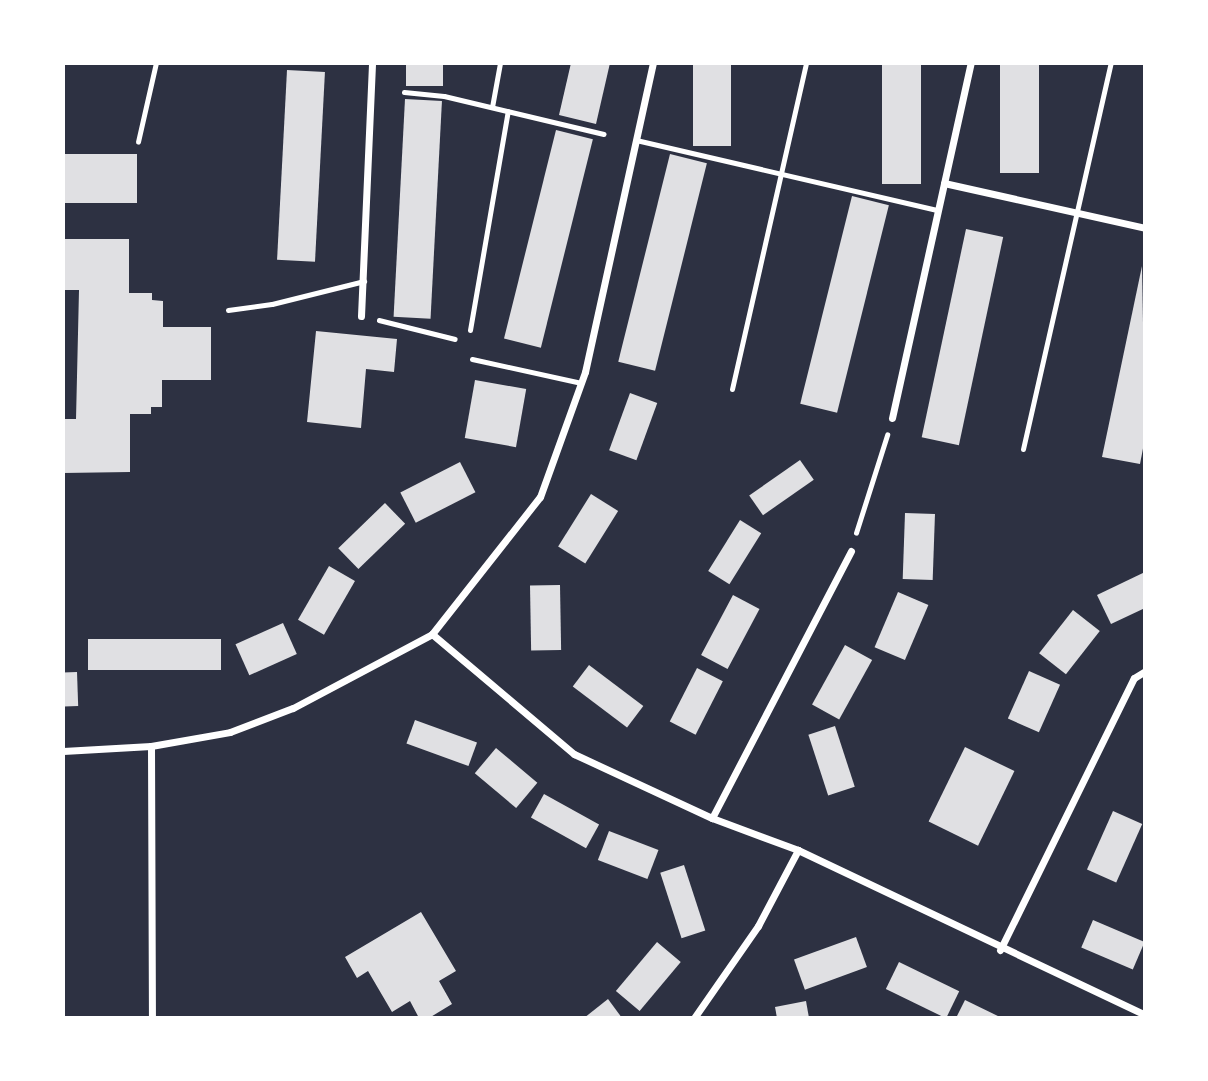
<!DOCTYPE html>
<html>
<head>
<meta charset="utf-8">
<style>
  body { margin:0 }
  #map { position:relative; width:1208px; height:1081px; overflow:hidden; background:#2d3142; font-family:Jost,sans-serif }
  div>[style] { position:absolute }
  .building>* { inset:0; background:#e0e0e3; transform-origin:0 0 }
  .path>* { height:4.5px; margin:-2.25px; padding:0 2.25px; transform-origin:2.25px; border-radius:2.25px; background:#fff }
  .service>* { height:5px; margin:-2.5px; padding:0 2.5px; transform-origin:2.5px; border-radius:2.5px; background:#fff }
  .minor>* { height:7px; margin:-3.5px; padding:0 3.5px; transform-origin:3.5px; border-radius:3.5px; background:#fff }
  span { translate:-50% -50%; white-space:nowrap; text-align:center; line-height:1.15; -webkit-text-stroke:6px #fff; paint-order:stroke }
  .frame { position:absolute; inset:0; border:65px solid #fff; pointer-events:none }
</style>
</head>
<body>
<div id="map">
  <div class="building">
    <i style="left:406px;top:63px;width:37px;height:23px"></i>
    <i style="clip-path:polygon(571px 63px,610px 63px,596px 124px,559px 115px)"></i>
    <i style="left:693px;top:63px;width:38px;height:83px"></i>
    <i style="left:882px;top:63px;width:39px;height:121px"></i>
    <i style="left:1000px;top:63px;width:39px;height:110px"></i>
    <i style="left:287px;top:70px;width:38px;height:190px;rotate:3deg"></i>
    <i style="left:405px;top:99px;width:37px;height:218px;rotate:3deg"></i>
    <i style="left:556px;top:130px;width:38px;height:215px;rotate:14deg"></i>
    <i style="left:137px;top:154px;width:49px;height:74px;rotate:90deg"></i>
    <i style="left:670px;top:154px;width:38px;height:214px;rotate:14deg"></i>
    <i style="left:852px;top:196px;width:38px;height:214px;rotate:14deg"></i>
    <i style="left:966px;top:229px;width:38px;height:213px;rotate:12deg"></i>
    <i style="clip-path:polygon(63px 239px,129px 239px,129px 293px,152px 293px,152px 300px,163px 301px,163px 327px,211px 327px,211px 380px,162px 380px,162px 407px,151px 407px,151px 414px,130px 414px,130px 472px,63px 473px,63px 419px,76px 419px,79px 290px,63px 290px)"></i>
    <i style="clip-path:polygon(1142px 266px,1145px 438px,1140px 464px,1102px 457px)"></i>
    <i style="clip-path:polygon(316px 331px,397px 339px,394px 372px,366px 369px,361px 428px,307px 422px)"></i>
    <i style="left:475px;top:380px;width:52px;height:59px;rotate:10deg"></i>
    <i style="left:630px;top:393px;width:29px;height:61px;rotate:20deg"></i>
    <i style="left:800px;top:460px;width:24px;height:62px;rotate:55deg"></i>
    <i style="left:460px;top:462px;width:34px;height:67px;rotate:63deg"></i>
    <i style="left:591px;top:494px;width:32px;height:62px;rotate:32deg"></i>
    <i style="left:385px;top:503px;width:29px;height:65px;rotate:46deg"></i>
    <i style="left:905px;top:513px;width:30px;height:66px;rotate:2deg"></i>
    <i style="left:740px;top:520px;width:25px;height:60px;rotate:32deg"></i>
    <i style="left:329px;top:566px;width:30px;height:62px;rotate:30deg"></i>
    <i style="clip-path:polygon(1145px 572px,1145px 608px,1111px 624px,1097px 595px)"></i>
    <i style="left:560px;top:585px;width:65px;height:30px;rotate:89deg"></i>
    <i style="left:898px;top:592px;width:33px;height:60px;rotate:23deg"></i>
    <i style="left:733px;top:595px;width:30px;height:68px;rotate:28deg"></i>
    <i style="left:1073px;top:610px;width:34px;height:55px;rotate:38deg"></i>
    <i style="left:283px;top:623px;width:34px;height:52px;rotate:66deg"></i>
    <i style="left:88px;top:639px;width:133px;height:31px"></i>
    <i style="left:845px;top:645px;width:31px;height:68px;rotate:29deg"></i>
    <i style="left:589px;top:665px;width:68px;height:27px;rotate:37deg"></i>
    <i style="left:697px;top:668px;width:29px;height:60px;rotate:27deg"></i>
    <i style="left:1029px;top:671px;width:34px;height:52px;rotate:24deg"></i>
    <i style="left:77px;top:672px;width:34px;height:14px;rotate:88deg"></i>
    <i style="left:415px;top:720px;width:66px;height:25px;rotate:20deg"></i>
    <i style="left:835px;top:726px;width:64px;height:28px;rotate:72deg"></i>
    <i style="left:965px;top:747px;width:55px;height:83px;rotate:26deg"></i>
    <i style="left:496px;top:748px;width:54px;height:33px;rotate:40deg"></i>
    <i style="left:544px;top:794px;width:63px;height:27px;rotate:29deg"></i>
    <i style="left:1113px;top:811px;width:32px;height:64px;rotate:24deg"></i>
    <i style="left:609px;top:831px;width:53px;height:31px;rotate:21deg"></i>
    <i style="left:684px;top:865px;width:69px;height:25px;rotate:72deg"></i>
    <i style="clip-path:polygon(421px 912px,456px 971px,439px 981px,452px 1004px,429px 1018px,419px 1018px,410px 1001px,392px 1012px,368px 971px,357px 978px,345px 957px)"></i>
    <i style="left:1093px;top:920px;width:56px;height:30px;rotate:23deg"></i>
    <i style="left:856px;top:937px;width:32px;height:66px;rotate:70deg"></i>
    <i style="left:657px;top:942px;width:31px;height:64px;rotate:40deg"></i>
    <i style="left:899px;top:962px;width:67px;height:30px;rotate:26deg"></i>
    <i style="clip-path:polygon(608px 999px,622px 1018px,584px 1018px)"></i>
    <i style="clip-path:polygon(965px 1000px,1002px 1018px,956px 1018px)"></i>
    <i style="clip-path:polygon(806px 1001px,809px 1018px,777px 1018px,775px 1007px)"></i>
  </div>
  <div class="path">
    <i style="left:138px;top:142px;width:81px;rotate:-77.2deg"></i>
    <i style="left:379px;top:320px;width:78px;rotate:14deg"></i>
    <i style="left:856px;top:533px;width:103px;rotate:-72.4deg"></i>
  </div>
  <div class="service">
    <i style="left:404px;top:92px;width:40px;rotate:5.7deg"></i>
    <i style="left:444px;top:96px;width:164px;rotate:13.4deg"></i>
    <i style="left:492px;top:107px;width:45px;rotate:-79.7deg"></i>
    <i style="left:636px;top:140px;width:310px;rotate:13.1deg"></i>
    <i style="left:228px;top:310px;width:44px;rotate:-7.8deg"></i>
    <i style="left:272px;top:304px;width:95px;rotate:-14deg"></i>
    <i style="left:470px;top:330px;width:222px;rotate:-80.2deg"></i>
    <i style="left:472px;top:359px;width:112px;rotate:12.4deg"></i>
    <i style="left:732px;top:389px;width:334px;rotate:-77.2deg"></i>
    <i style="left:1023px;top:449px;width:396px;rotate:-77.2deg"></i>
  </div>
  <div class="minor">
    <i style="left:944px;top:183px;width:206px;rotate:12.6deg"></i>
    <i style="left:361px;top:316px;width:253px;rotate:-87.5deg"></i>
    <i style="left:892px;top:418px;width:364px;rotate:-77.5deg"></i>
    <i style="left:432px;top:634px;width:186px;rotate:40.2deg"></i>
    <i style="left:574px;top:754px;width:152px;rotate:24.9deg"></i>
    <i style="left:712px;top:818px;width:92px;rotate:20.4deg"></i>
    <i style="left:798px;top:850px;width:384px;rotate:25.4deg"></i>
    <i style="left:151px;top:746px;width:272px;rotate:89.8deg"></i>
    <i style="left:63px;top:751px;width:88px;rotate:-3.3deg"></i>
    <i style="left:151px;top:746px;width:80px;rotate:-10deg"></i>
    <i style="left:230px;top:732px;width:67px;rotate:-20.9deg"></i>
    <i style="left:293px;top:708px;width:157px;rotate:-28deg"></i>
    <i style="left:432px;top:634px;width:174px;rotate:-51.8deg"></i>
    <i style="left:540px;top:497px;width:133px;rotate:-70.2deg"></i>
    <i style="left:585px;top:372px;width:316px;rotate:-77.6deg"></i>
    <i style="left:712px;top:818px;width:301px;rotate:-62.5deg"></i>
    <i style="left:1000px;top:950px;width:303px;rotate:-63.8deg"></i>
    <i style="left:1134px;top:678px;width:13px;rotate:-32deg"></i>
    <i style="left:694px;top:1018px;width:112px;rotate:-55.2deg"></i>
    <i style="left:758px;top:926px;width:86px;rotate:-62.2deg"></i>
  </div>
  <div class="frame"></div>
</div>
</body>
</html>
